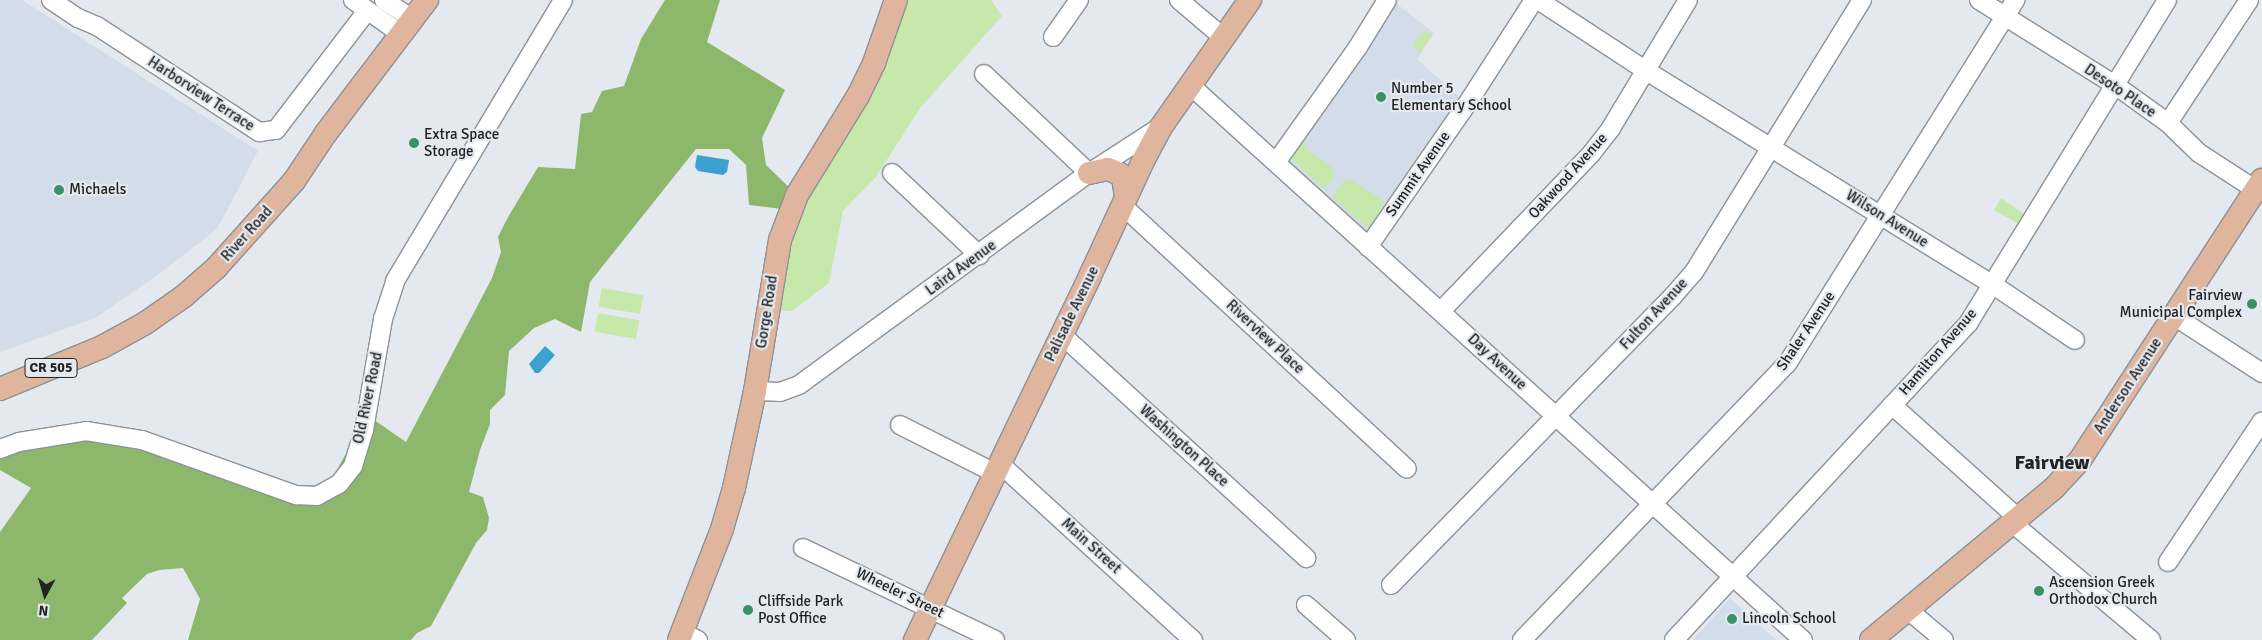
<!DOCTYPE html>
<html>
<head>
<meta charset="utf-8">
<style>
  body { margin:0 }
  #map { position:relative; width:2262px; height:640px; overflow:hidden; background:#e3e9ef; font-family:Signika,sans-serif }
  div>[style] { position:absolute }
  .built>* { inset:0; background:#d2dde9 }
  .green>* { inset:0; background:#c6e8ab; transform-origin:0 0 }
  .forest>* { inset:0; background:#8db76b }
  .water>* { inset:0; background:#3ca1ce }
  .roads { filter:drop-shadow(1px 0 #8d9297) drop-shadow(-1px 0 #8d9297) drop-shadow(0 1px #8d9297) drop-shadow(0 -1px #8d9297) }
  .minor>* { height:18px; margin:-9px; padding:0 9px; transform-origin:9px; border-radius:9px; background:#fff }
  .major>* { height:22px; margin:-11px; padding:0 11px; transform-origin:11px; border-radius:11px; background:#e0b59d }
  .dots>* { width:14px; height:14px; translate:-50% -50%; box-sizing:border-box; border:2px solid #e3e9ef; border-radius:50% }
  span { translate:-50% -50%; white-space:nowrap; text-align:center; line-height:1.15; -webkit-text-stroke:4.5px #e3e9ef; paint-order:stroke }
  .shield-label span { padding:1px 4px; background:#e3e9ef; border:1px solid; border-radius:4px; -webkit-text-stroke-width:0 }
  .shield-label { font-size:14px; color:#212325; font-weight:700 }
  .poi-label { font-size:15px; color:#212325 }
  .left { translate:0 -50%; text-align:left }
  .right { translate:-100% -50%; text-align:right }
  .street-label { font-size:15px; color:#212325 }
  .district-label { font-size:20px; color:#212325; font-weight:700 }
  .north { position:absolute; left:20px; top:570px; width:50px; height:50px; -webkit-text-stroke:4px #e3e9ef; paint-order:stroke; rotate:186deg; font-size:14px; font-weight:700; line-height:20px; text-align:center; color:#212325 }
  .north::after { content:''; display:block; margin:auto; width:18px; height:22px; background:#212325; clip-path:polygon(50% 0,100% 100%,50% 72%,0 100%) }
</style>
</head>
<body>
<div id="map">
  <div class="built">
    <i style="clip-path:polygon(0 0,22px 0,258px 151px,217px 229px,155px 277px,95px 318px,0 352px)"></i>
    <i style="clip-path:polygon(1392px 0,1434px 33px,1417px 59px,1467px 104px,1368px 247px,1277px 161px)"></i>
    <i style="clip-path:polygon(1730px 598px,1776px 640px,1693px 640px)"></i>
  </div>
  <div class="green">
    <i style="clip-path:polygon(896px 0,991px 0,1002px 16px,921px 107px,875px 178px,843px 211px,829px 283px,792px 311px,767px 310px,774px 265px)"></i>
    <i style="left:1424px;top:30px;width:10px;height:20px;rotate:37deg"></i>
    <i style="clip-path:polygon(1303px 141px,1307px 144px,1305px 148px,1332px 167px,1331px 169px,1336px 172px,1324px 190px,1291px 158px)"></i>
    <i style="clip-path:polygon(1345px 179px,1348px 181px,1350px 179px,1385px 202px,1368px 228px,1332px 197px)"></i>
    <i style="clip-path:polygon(2001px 198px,2025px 215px,2019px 224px,1994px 210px)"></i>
    <i style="left:602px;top:288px;width:42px;height:19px;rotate:10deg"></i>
    <i style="left:598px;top:313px;width:42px;height:19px;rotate:10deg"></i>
  </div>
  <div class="forest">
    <i style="clip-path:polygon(665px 0,720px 0,707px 42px,785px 90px,762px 138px,766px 165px,797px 195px,790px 210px,749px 205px,746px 165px,729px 149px,696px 149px,590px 282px,581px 332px,555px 319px,534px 328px,509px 351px,505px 395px,490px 410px,490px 424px,480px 450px,469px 492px,483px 497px,489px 518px,487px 530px,476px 543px,431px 626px,417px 633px,411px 640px,188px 640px,200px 599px,183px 568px,159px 570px,147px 574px,122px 598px,127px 603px,92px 640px,0 640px,0 532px,31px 488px,0 470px,0 457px,86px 431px,321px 499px,367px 415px,406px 442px,492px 278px,501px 252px,498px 237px,507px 219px,538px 167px,575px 169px,581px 114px,592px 112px,602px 91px,624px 86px,641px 39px)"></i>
  </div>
  <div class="water">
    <i style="clip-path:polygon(697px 155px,729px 160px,727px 172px,723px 175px,698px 171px,695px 167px)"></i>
    <i style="clip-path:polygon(545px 346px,555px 355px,539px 373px,535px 373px,529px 364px)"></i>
  </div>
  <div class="roads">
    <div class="minor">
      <i style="left:51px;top:0;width:32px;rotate:34deg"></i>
      <i style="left:78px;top:18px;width:21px;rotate:23deg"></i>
      <i style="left:97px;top:26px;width:194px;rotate:33.2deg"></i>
      <i style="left:259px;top:132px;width:17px;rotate:-7deg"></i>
      <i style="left:276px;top:130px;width:150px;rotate:-52.6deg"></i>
      <i style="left:353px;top:0;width:59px;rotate:35.3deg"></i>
      <i style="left:384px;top:0;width:34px;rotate:34deg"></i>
      <i style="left:1179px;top:0;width:59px;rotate:40.2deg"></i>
      <i style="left:1538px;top:0;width:128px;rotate:33.2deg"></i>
      <i style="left:1645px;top:70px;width:408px;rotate:31.7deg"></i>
      <i style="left:1992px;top:284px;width:100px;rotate:34deg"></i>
      <i style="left:1979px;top:0;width:160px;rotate:32deg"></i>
      <i style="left:2115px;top:85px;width:65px;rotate:35.6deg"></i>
      <i style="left:2168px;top:123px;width:43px;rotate:44.1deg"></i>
      <i style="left:2199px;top:153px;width:68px;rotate:33deg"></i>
      <i style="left:1053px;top:37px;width:45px;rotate:-54.9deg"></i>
      <i style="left:984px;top:74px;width:144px;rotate:43.3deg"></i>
      <i style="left:1190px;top:85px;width:827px;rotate:42.16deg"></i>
      <i style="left:2168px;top:123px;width:147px;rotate:-56.6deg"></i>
      <i style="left:1277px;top:161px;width:140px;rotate:-54.6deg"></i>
      <i style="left:1358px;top:47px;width:55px;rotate:-58.3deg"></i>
      <i style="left:892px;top:173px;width:120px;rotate:43.3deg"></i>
      <i style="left:1122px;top:205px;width:388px;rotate:42.8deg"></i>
      <i style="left:1368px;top:247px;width:174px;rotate:-55.3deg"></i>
      <i style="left:1467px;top:104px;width:124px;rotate:-57.2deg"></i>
      <i style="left:1441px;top:311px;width:217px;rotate:-46.3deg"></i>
      <i style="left:1591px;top:154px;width:33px;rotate:-52deg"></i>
      <i style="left:1611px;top:128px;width:149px;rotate:-59deg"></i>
      <i style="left:2174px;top:316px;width:105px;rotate:32.9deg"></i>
      <i style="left:1062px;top:335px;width:331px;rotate:42.4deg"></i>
      <i style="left:755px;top:391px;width:25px;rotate:2deg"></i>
      <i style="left:780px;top:392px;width:20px;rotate:-20deg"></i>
      <i style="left:799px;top:385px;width:359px;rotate:-36.2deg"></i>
      <i style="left:1089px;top:173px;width:85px;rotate:-32.9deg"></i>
      <i style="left:1892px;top:405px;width:168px;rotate:41.9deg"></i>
      <i style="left:900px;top:425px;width:106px;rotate:26.8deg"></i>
      <i style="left:0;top:449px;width:20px;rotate:-20deg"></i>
      <i style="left:19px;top:442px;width:68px;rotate:-9.3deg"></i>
      <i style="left:86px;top:431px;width:57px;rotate:9.1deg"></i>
      <i style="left:142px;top:440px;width:164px;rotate:19.7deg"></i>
      <i style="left:296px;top:495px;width:21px;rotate:3deg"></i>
      <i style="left:317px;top:496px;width:25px;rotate:-29deg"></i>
      <i style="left:339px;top:484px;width:23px;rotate:-52deg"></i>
      <i style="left:353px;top:466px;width:38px;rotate:-73deg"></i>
      <i style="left:364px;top:430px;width:113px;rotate:-80.3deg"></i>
      <i style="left:383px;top:319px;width:40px;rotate:-72deg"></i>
      <i style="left:395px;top:281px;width:327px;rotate:-59.1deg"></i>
      <i style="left:999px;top:463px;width:263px;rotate:42.4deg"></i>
      <i style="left:2011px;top:522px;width:183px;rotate:40.1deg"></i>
      <i style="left:803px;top:548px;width:213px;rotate:25.6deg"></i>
      <i style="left:2168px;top:562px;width:169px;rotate:-56.3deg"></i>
      <i style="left:1391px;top:585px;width:404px;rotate:-45.7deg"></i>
      <i style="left:1673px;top:296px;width:32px;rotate:-49deg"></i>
      <i style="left:1694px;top:272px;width:320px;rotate:-58.3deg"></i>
      <i style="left:1306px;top:605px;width:53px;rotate:41.2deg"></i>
      <i style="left:1907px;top:609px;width:48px;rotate:40deg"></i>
      <i style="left:682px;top:632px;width:18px;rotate:27deg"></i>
      <i style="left:1522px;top:640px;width:383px;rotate:-46.2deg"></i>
      <i style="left:1787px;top:364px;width:430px;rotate:-57.9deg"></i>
      <i style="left:1674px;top:640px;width:434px;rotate:-47.1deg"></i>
      <i style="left:1969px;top:322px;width:378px;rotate:-58.4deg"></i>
    </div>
    <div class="major">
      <i style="left:1089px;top:173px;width:19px;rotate:-12deg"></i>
      <i style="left:1108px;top:169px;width:13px;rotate:23deg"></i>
      <i style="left:1120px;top:174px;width:5px;rotate:53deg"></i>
      <i style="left:1123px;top:178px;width:19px;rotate:81deg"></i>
      <i style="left:0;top:389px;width:110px;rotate:-22.4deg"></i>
      <i style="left:102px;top:347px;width:48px;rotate:-28.7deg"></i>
      <i style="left:144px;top:324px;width:49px;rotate:-35deg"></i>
      <i style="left:184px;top:296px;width:43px;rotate:-41.2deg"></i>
      <i style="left:216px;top:268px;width:117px;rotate:-48.1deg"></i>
      <i style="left:294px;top:181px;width:58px;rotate:-56.3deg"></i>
      <i style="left:326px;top:133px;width:167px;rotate:-52.8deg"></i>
      <i style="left:679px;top:640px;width:119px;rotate:-68.8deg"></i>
      <i style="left:722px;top:529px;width:43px;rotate:-73.7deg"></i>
      <i style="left:734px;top:488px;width:99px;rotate:-77.8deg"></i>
      <i style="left:755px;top:391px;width:153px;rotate:-80.6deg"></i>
      <i style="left:780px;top:240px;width:48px;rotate:-69.3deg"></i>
      <i style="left:797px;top:195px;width:116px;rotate:-58.4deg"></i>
      <i style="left:858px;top:96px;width:37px;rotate:-64deg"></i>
      <i style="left:874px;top:63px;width:67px;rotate:-70.8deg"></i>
      <i style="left:915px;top:640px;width:402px;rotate:-64.3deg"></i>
      <i style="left:1089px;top:278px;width:131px;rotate:-65.2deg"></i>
      <i style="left:1144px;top:159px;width:36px;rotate:-62deg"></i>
      <i style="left:1161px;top:127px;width:155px;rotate:-55deg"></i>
      <i style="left:1871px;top:640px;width:238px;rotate:-39.7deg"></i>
      <i style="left:2054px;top:488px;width:38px;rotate:-47deg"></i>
      <i style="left:2080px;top:460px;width:334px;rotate:-57deg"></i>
    </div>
  </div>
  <div class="dots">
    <i style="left:1381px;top:97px;background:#399267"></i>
    <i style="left:414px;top:143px;background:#399267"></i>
    <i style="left:59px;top:190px;background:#399267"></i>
    <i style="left:2252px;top:304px;background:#399267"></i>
    <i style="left:2039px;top:591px;background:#399267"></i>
    <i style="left:748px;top:610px;background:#399267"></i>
    <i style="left:1732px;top:619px;background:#399267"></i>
  </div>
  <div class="shield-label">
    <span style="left:51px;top:368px">CR 505</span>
  </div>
  <div class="poi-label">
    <span class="left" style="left:1391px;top:97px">Number 5<br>Elementary School</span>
    <span class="left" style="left:424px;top:143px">Extra Space<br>Storage</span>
    <span class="left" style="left:69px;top:190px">Michaels</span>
    <span class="right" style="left:2242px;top:304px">Fairview<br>Municipal Complex</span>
    <span class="left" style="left:2049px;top:591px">Ascension Greek<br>Orthodox Church</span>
    <span class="left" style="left:758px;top:610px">Cliffside Park<br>Post Office</span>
    <span class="left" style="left:1742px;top:619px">Lincoln School</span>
  </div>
  <div class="street-label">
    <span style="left:2120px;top:91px;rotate:34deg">Desoto Place</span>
    <span style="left:201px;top:94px;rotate:33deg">Harborview Terrace</span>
    <span style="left:1418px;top:174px;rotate:-55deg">Summit Avenue</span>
    <span style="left:1568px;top:176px;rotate:-48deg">Oakwood Avenue</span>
    <span style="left:1887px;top:219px;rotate:32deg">Wilson Avenue</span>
    <span style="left:247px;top:234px;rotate:-48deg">River Road</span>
    <span style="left:961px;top:268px;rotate:-36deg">Laird Avenue</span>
    <span style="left:767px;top:312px;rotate:-81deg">Gorge Road</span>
    <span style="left:1072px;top:314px;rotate:-64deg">Palisade Avenue</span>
    <span style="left:1654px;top:314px;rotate:-47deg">Fulton Avenue</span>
    <span style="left:1806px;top:331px;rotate:-56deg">Shaler Avenue</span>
    <span style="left:1265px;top:337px;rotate:43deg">Riverview Place</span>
    <span style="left:1938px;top:352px;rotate:-49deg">Hamilton Avenue</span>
    <span style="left:1497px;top:362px;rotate:43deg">Day Avenue</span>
    <span style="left:2128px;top:386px;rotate:-57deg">Anderson Avenue</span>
    <span style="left:368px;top:398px;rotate:-78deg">Old River Road</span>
    <span style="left:1184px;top:446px;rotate:42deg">Washington Place</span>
    <span style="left:1091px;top:546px;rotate:42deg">Main Street</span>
    <span style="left:900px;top:593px;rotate:26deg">Wheeler Street</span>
  </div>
  <div class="district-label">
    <span style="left:2052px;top:462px">Fairview</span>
  </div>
  <div class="north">N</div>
</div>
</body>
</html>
